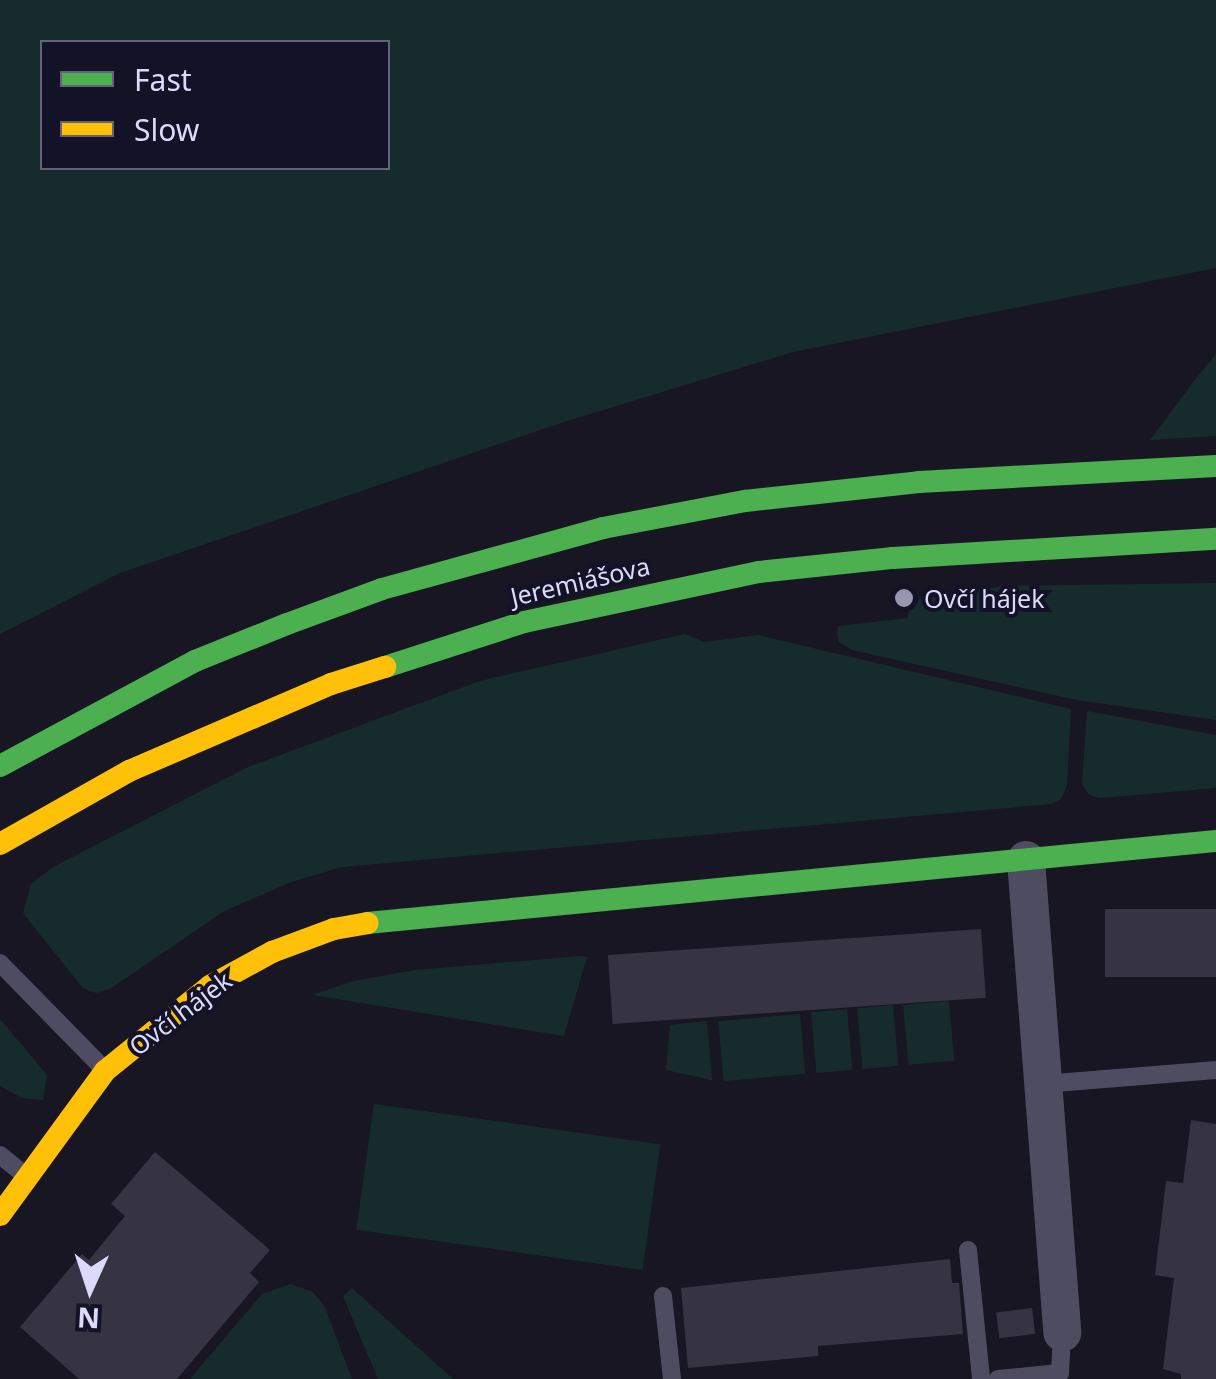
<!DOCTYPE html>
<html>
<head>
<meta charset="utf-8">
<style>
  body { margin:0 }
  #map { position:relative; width:1216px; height:1379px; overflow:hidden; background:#181622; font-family:"Noto Sans",sans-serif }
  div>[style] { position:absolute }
  .green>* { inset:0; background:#162c2c; transform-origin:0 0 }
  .building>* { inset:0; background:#363443; transform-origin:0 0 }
  .lane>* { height:18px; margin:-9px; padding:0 9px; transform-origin:9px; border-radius:9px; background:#4d4c61 }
  .street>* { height:38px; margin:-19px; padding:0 19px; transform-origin:19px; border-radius:19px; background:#4d4c61 }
  .fast>* { height:22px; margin:-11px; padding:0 11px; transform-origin:11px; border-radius:11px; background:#4caf50 }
  .slow>* { height:22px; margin:-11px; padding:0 11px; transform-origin:11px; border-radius:11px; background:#ffc107 }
  .dots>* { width:28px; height:28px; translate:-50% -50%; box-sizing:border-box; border:5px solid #141226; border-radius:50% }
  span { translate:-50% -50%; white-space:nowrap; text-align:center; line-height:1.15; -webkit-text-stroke:8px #141226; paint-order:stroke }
  .street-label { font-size:25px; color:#dcdafb }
  .poi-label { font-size:25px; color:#dcdafb }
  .left { translate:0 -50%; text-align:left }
  .legend { position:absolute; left:40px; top:40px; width:350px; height:130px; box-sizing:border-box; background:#141226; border:2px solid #64627b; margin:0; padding:12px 18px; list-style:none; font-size:30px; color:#dcdafb }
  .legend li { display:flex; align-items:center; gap:20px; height:50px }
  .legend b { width:50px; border:2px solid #64627b }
  .north { position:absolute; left:40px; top:1239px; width:100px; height:100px; -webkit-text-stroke:8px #141226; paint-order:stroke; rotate:183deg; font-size:28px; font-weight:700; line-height:40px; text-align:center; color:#dcdafb }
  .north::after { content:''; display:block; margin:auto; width:35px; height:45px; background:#dcdafb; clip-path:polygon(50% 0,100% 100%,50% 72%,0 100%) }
</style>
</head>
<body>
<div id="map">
  <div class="green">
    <i style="clip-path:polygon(evenodd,0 0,1216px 0,1216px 268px,793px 352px,564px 422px,120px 573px,0 634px,0 0,42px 42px,388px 42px,388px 168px,42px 168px,42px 42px)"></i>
    <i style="clip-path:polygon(1216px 354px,1216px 436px,1150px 440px,1194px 381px)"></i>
    <i style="clip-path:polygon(1216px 583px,1216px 720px,1077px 700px,852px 650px,839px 642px,837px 634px,838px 626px,908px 618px,910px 601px,1004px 586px)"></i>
    <i style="clip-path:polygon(685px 634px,704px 642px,758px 635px,1071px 709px,1067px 785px,1061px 799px,1051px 804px,342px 867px,291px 882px,224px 911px,110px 989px,96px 993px,83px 988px,23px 913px,31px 884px,53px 867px,248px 767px,480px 681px)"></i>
    <i style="clip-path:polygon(1087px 711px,1216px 735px,1216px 788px,1100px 798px,1089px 795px,1082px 784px)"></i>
    <i style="clip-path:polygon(581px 956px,587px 957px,564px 1036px,312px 995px,353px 981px,415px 970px)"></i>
    <i style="left:949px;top:1001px;width:60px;height:46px;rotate:85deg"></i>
    <i style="left:893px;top:1005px;width:61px;height:36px;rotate:85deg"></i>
    <i style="left:847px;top:1009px;width:61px;height:36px;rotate:85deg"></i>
    <i style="left:800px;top:1014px;width:60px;height:82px;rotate:85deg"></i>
    <i style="clip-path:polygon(0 1019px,47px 1075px,43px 1100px,22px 1098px,0 1086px)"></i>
    <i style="clip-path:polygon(707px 1021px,712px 1080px,666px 1070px,670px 1025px)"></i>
    <i style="left:374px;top:1104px;width:289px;height:127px;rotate:8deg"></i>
    <i style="clip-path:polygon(291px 1284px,313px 1292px,325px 1307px,352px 1379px,190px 1379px,262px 1294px)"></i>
    <i style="clip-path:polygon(352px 1288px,453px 1379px,378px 1379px,343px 1296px)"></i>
  </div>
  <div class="building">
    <i style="left:1216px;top:909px;width:68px;height:111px;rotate:90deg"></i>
    <i style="left:981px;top:929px;width:69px;height:374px;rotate:86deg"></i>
    <i style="clip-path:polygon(1191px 1120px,1216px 1124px,1216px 1379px,1181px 1379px,1181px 1374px,1163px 1369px,1174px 1278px,1155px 1275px,1166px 1181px,1183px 1183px)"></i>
    <i style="clip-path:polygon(155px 1152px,270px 1250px,250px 1273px,259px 1282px,177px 1379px,79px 1379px,20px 1327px,82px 1254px,89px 1260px,125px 1216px,111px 1204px)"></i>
    <i style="clip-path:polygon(950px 1259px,952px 1283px,959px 1283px,963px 1334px,818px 1346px,818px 1356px,688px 1368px,681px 1288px)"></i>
    <i style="left:1032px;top:1308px;width:26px;height:36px;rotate:83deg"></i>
  </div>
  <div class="lane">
    <i style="left:0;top:963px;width:144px;rotate:45.6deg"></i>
    <i style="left:1043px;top:1084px;width:174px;rotate:-4.6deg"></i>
    <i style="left:0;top:1155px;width:33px;rotate:39deg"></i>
    <i style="left:968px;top:1250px;width:130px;rotate:84.2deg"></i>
    <i style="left:663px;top:1296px;width:83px;rotate:83.8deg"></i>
    <i style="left:998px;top:1379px;width:62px;rotate:-5.5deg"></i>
    <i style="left:1060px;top:1373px;width:40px;rotate:-87.1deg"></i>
  </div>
  <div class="street">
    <i style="left:1026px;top:860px;width:474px;rotate:85.6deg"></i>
  </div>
  <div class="fast">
    <i style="left:385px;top:667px;width:146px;rotate:-17.9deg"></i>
    <i style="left:524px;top:622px;width:240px;rotate:-12deg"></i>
    <i style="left:759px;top:572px;width:135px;rotate:-6deg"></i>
    <i style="left:893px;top:558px;width:324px;rotate:-3.4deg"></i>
    <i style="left:0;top:766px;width:221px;rotate:-28.3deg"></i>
    <i style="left:195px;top:661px;width:99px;rotate:-21.9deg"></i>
    <i style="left:287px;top:624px;width:101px;rotate:-20.2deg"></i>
    <i style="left:382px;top:589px;width:229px;rotate:-15.4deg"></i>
    <i style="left:603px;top:528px;width:145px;rotate:-10.8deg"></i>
    <i style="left:745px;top:501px;width:175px;rotate:-6.2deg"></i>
    <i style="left:919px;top:482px;width:297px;rotate:-3.1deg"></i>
    <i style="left:367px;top:923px;width:853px;rotate:-5.52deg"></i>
  </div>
  <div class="slow">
    <i style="left:0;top:844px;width:148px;rotate:-29.5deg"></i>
    <i style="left:129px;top:771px;width:220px;rotate:-23.3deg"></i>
    <i style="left:331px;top:684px;width:57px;rotate:-17.5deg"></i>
    <i style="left:0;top:1215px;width:178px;rotate:-53.9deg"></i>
    <i style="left:105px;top:1071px;width:135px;rotate:-39deg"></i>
    <i style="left:210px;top:986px;width:71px;rotate:-28.7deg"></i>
    <i style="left:272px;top:952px;width:66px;rotate:-20.4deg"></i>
    <i style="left:334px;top:929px;width:34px;rotate:-10deg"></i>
  </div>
  <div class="dots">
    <i style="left:904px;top:598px;background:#9795af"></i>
  </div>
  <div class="street-label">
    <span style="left:580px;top:581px;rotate:-13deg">Jeremiášova</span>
    <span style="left:180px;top:1013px;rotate:-37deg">Ovčí hájek</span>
  </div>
  <div class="poi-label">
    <span class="left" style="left:924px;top:598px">Ovčí hájek</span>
  </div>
  <ul class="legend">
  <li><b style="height:12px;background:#4caf50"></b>Fast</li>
  <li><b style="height:12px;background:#ffc107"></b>Slow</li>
  </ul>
  <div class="north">N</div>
</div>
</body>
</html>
